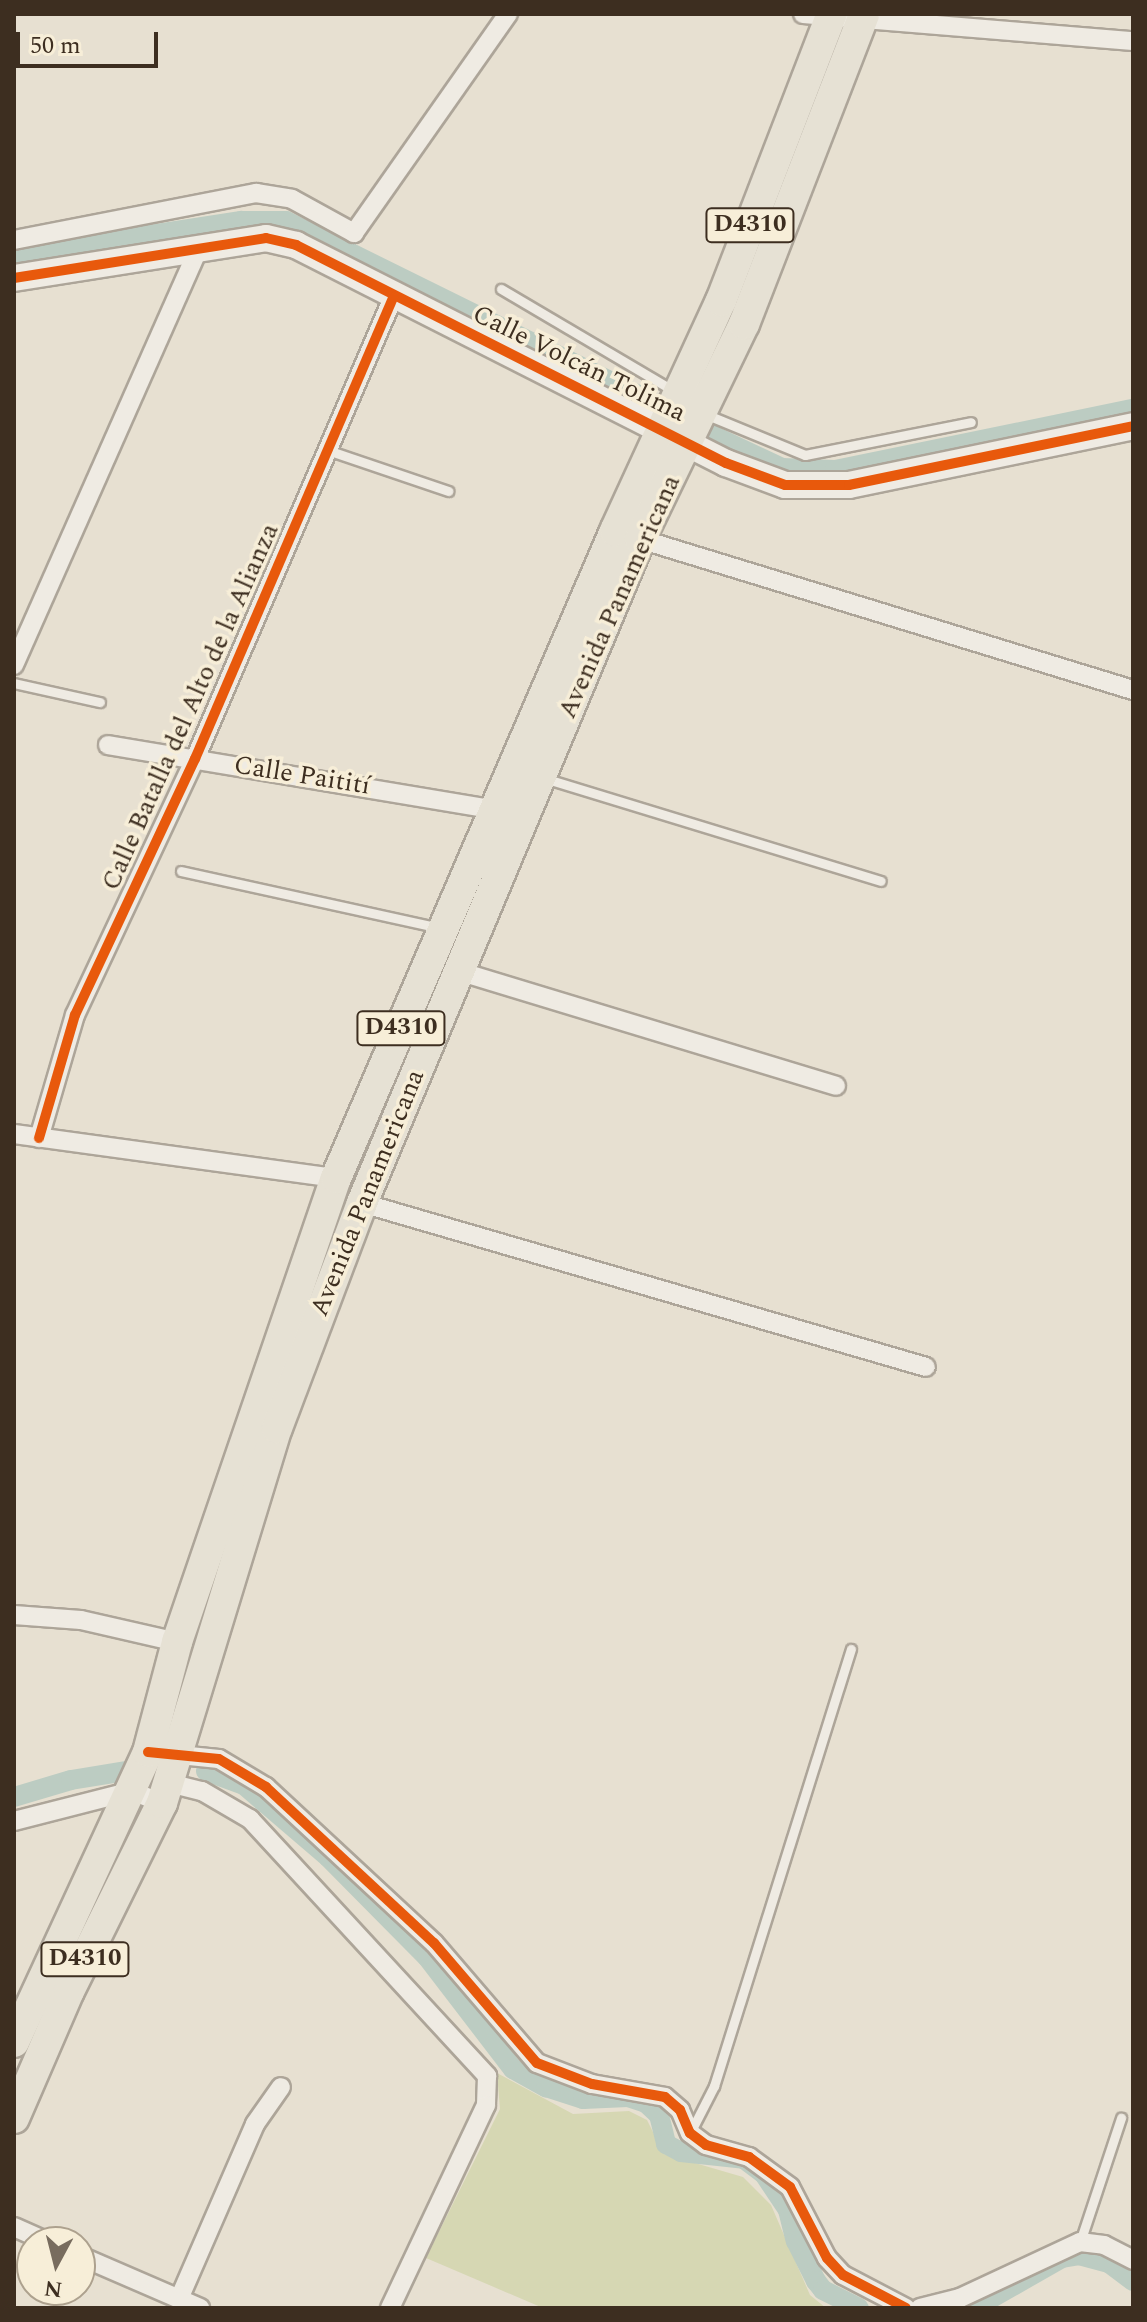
<!DOCTYPE html>
<html>
<head>
<meta charset="utf-8">
<style>
  body { margin:0 }
  #map { position:relative; width:1147px; height:2322px; overflow:hidden; background:#e7e0d1; font-family:Spectral,serif }
  div>[style] { position:absolute }
  .green>* { inset:0; background:#d6d7b3 }
  .canal>* { height:20px; margin:-10px; padding:0 10px; transform-origin:10px; border-radius:10px; background:#bcccc2 }
  .roads { filter:drop-shadow(2px 0 #ada599) drop-shadow(-2px 0 #ada599) drop-shadow(0 2px #ada599) drop-shadow(0 -2px #ada599) }
  .lane>* { height:9px; margin:-4.5px; padding:0 4.5px; transform-origin:4.5px; border-radius:4.5px; background:#efebe3 }
  .street>* { height:18px; margin:-9px; padding:0 9px; transform-origin:9px; border-radius:9px; background:#efebe3 }
  .secondary>* { height:26px; margin:-13px; padding:0 13px; transform-origin:13px; border-radius:13px; background:#efebe3 }
  .primary>* { height:30px; margin:-15px; padding:0 15px; transform-origin:15px; border-radius:15px; background:#e6e1d4 }
  .cycleway>* { height:10px; margin:-5px; padding:0 5px; transform-origin:5px; border-radius:5px; background:#e8590c }
  span { translate:-50% -50%; white-space:nowrap; text-align:center; line-height:1.15; -webkit-text-stroke:7px #f7eed8; paint-order:stroke }
  .shield-label span { padding:2px 6px; background:#f7eed8; border:2px solid; border-radius:6px; -webkit-text-stroke-width:0 }
  .shield-label { font-size:24px; color:#3d2e20; font-weight:700 }
  .street-label { font-size:26px; color:#3d2e20 }
  .frame { position:absolute; inset:0; border:16px solid #3d2e20; pointer-events:none }
  .north { position:absolute; left:16px; top:2226px; width:80px; height:80px; box-sizing:border-box; background:#f7eed8; border:2px solid #ada18e; border-radius:50%; rotate:187deg; font-size:22px; font-weight:700; line-height:32px; text-align:center; color:#3d2e20 }
  .north::after { content:''; display:block; margin:auto; width:28px; height:36px; background:#786c5e; clip-path:polygon(50% 0,100% 100%,50% 72%,0 100%) }
  .scale { position:absolute; left:16px; top:32px; width:142px; height:36px; box-sizing:border-box; border:4px solid #3d2e20; border-top:0; padding-left:10px; font-size:24px; line-height:28px; white-space:nowrap; color:#3d2e20; -webkit-text-stroke:6px #f7eed8; paint-order:stroke }
</style>
</head>
<body>
<div id="map">
  <div class="green">
    <i style="clip-path:polygon(497px 2073px,573px 2114px,629px 2111px,647px 2120px,664px 2154px,743px 2177px,771px 2205px,810px 2295px,826px 2308px,543px 2308px,426px 2258px,500px 2109px)"></i>
  </div>
  <div class="canal">
    <i style="left:14px;top:256px;width:230px;rotate:-8.8deg"></i>
    <i style="left:241px;top:221px;width:45px"></i>
    <i style="left:286px;top:221px;width:399px;rotate:26.3deg"></i>
    <i style="left:712px;top:435px;width:77px;rotate:25.2deg"></i>
    <i style="left:782px;top:468px;width:53px;rotate:2.2deg"></i>
    <i style="left:835px;top:470px;width:304px;rotate:-11.6deg"></i>
    <i style="left:206px;top:1771px;width:40px;rotate:20.2deg"></i>
    <i style="left:244px;top:1785px;width:111px;rotate:40.6deg"></i>
    <i style="left:328px;top:1857px;width:141px;rotate:45.3deg"></i>
    <i style="left:427px;top:1957px;width:141px;rotate:52.5deg"></i>
    <i style="left:513px;top:2069px;width:38px;rotate:29deg"></i>
    <i style="left:546px;top:2087px;width:39px;rotate:18deg"></i>
    <i style="left:583px;top:2099px;width:45px;rotate:-2.5deg"></i>
    <i style="left:628px;top:2097px;width:19px;rotate:18deg"></i>
    <i style="left:646px;top:2103px;width:18px;rotate:43deg"></i>
    <i style="left:659px;top:2115px;width:30px;rotate:76deg"></i>
    <i style="left:666px;top:2144px;width:17px;rotate:28deg"></i>
    <i style="left:681px;top:2152px;width:63px;rotate:6.3deg"></i>
    <i style="left:744px;top:2159px;width:25px;rotate:37deg"></i>
    <i style="left:764px;top:2174px;width:43px;rotate:56.3deg"></i>
    <i style="left:788px;top:2210px;width:32px;rotate:76deg"></i>
    <i style="left:796px;top:2241px;width:45px;rotate:63.4deg"></i>
    <i style="left:816px;top:2281px;width:11px;rotate:52deg"></i>
    <i style="left:823px;top:2290px;width:40px;rotate:26.6deg"></i>
    <i style="left:14px;top:1797px;width:59px;rotate:-16.6deg"></i>
    <i style="left:71px;top:1780px;width:63px;rotate:-9.2deg"></i>
    <i style="left:974px;top:2308px;width:101px;rotate:-29.6deg"></i>
    <i style="left:1062px;top:2258px;width:17px;rotate:-10deg"></i>
    <i style="left:1079px;top:2255px;width:31px;rotate:15deg"></i>
    <i style="left:1109px;top:2263px;width:30px;rotate:37deg"></i>
  </div>
  <div class="roads">
    <div class="lane">
      <i style="left:501px;top:289px;width:201px;rotate:30.5deg"></i>
      <i style="left:705px;top:414px;width:108px;rotate:22.3deg"></i>
      <i style="left:805px;top:455px;width:169px;rotate:-11.2deg"></i>
      <i style="left:330px;top:451px;width:125px;rotate:18.7deg"></i>
      <i style="left:14px;top:683px;width:88px;rotate:12.5deg"></i>
      <i style="left:544px;top:778px;width:352px;rotate:17deg"></i>
      <i style="left:181px;top:871px;width:266px;rotate:12.4deg"></i>
      <i style="left:690px;top:2133px;width:53px;rotate:-62.9deg"></i>
      <i style="left:714px;top:2086px;width:458px;rotate:-72.6deg"></i>
      <i style="left:1080px;top:2242px;width:131px;rotate:-71.7deg"></i>
    </div>
    <div class="street">
      <i style="left:803px;top:14px;width:331px;rotate:4.7deg"></i>
      <i style="left:14px;top:240px;width:247px;rotate:-11deg"></i>
      <i style="left:256px;top:193px;width:36px;rotate:9deg"></i>
      <i style="left:292px;top:199px;width:71px;rotate:28.7deg"></i>
      <i style="left:354px;top:233px;width:268px;rotate:-54.9deg"></i>
      <i style="left:640px;top:539px;width:516px;rotate:17.03deg"></i>
      <i style="left:14px;top:665px;width:455px;rotate:-66.1deg"></i>
      <i style="left:108px;top:745px;width:392px;rotate:9.5deg"></i>
      <i style="left:458px;top:971px;width:395px;rotate:16.9deg"></i>
      <i style="left:14px;top:1134px;width:325px;rotate:7.8deg"></i>
      <i style="left:39px;top:1138px;width:128px;rotate:-73.7deg"></i>
      <i style="left:75px;top:1015px;width:283px;rotate:-64.9deg"></i>
      <i style="left:195px;top:759px;width:502px;rotate:-66.76deg"></i>
      <i style="left:362px;top:1203px;width:587px;rotate:16.21deg"></i>
      <i style="left:14px;top:1615px;width:67px;rotate:4.3deg"></i>
      <i style="left:81px;top:1620px;width:98px;rotate:12.9deg"></i>
      <i style="left:170px;top:1754px;width:49px;rotate:5.8deg"></i>
      <i style="left:219px;top:1759px;width:55px;rotate:30.8deg"></i>
      <i style="left:266px;top:1787px;width:229px;rotate:42.9deg"></i>
      <i style="left:434px;top:1943px;width:158px;rotate:49.4deg"></i>
      <i style="left:537px;top:2063px;width:59px;rotate:20.9deg"></i>
      <i style="left:592px;top:2084px;width:74px;rotate:10.1deg"></i>
      <i style="left:665px;top:2097px;width:20px;rotate:41deg"></i>
      <i style="left:680px;top:2110px;width:25px;rotate:67deg"></i>
      <i style="left:690px;top:2133px;width:20px;rotate:37deg"></i>
      <i style="left:706px;top:2145px;width:45px;rotate:15.6deg"></i>
      <i style="left:749px;top:2157px;width:51px;rotate:36.2deg"></i>
      <i style="left:790px;top:2187px;width:80px;rotate:62.5deg"></i>
      <i style="left:827px;top:2258px;width:23px;rotate:47deg"></i>
      <i style="left:843px;top:2275px;width:71px;rotate:27.6deg"></i>
      <i style="left:169px;top:1783px;width:34px;rotate:14deg"></i>
      <i style="left:202px;top:1791px;width:56px;rotate:30.3deg"></i>
      <i style="left:250px;top:1819px;width:350px;rotate:47.3deg"></i>
      <i style="left:487px;top:2076px;width:29px;rotate:92deg"></i>
      <i style="left:486px;top:2105px;width:225px;rotate:115.3deg"></i>
      <i style="left:14px;top:1821px;width:122px;rotate:-14.3deg"></i>
      <i style="left:132px;top:1791px;width:32px;rotate:22deg"></i>
      <i style="left:14px;top:2227px;width:37px;rotate:24deg"></i>
      <i style="left:80px;top:2256px;width:131px;rotate:23.4deg"></i>
      <i style="left:179px;top:2299px;width:191px;rotate:-66.5deg"></i>
      <i style="left:255px;top:2124px;width:45px;rotate:-54.9deg"></i>
      <i style="left:920px;top:2308px;width:41px;rotate:-14deg"></i>
      <i style="left:960px;top:2298px;width:132px;rotate:-25deg"></i>
      <i style="left:1080px;top:2242px;width:24px;rotate:7deg"></i>
      <i style="left:1104px;top:2245px;width:33px;rotate:27deg"></i>
    </div>
    <div class="secondary">
      <i style="left:14px;top:278px;width:255px;rotate:-9deg"></i>
      <i style="left:266px;top:238px;width:31px;rotate:13deg"></i>
      <i style="left:296px;top:245px;width:482px;rotate:26.9deg"></i>
      <i style="left:726px;top:463px;width:63px;rotate:20.4deg"></i>
      <i style="left:785px;top:485px;width:64px"></i>
      <i style="left:849px;top:485px;width:290px;rotate:-11.7deg"></i>
    </div>
    <div class="primary">
      <i style="left:14px;top:2042px;width:319px;rotate:-65.2deg"></i>
      <i style="left:148px;top:1752px;width:114px;rotate:-75.2deg"></i>
      <i style="left:177px;top:1642px;width:490px;rotate:-71.1deg"></i>
      <i style="left:336px;top:1178px;width:705px;rotate:-66.67deg"></i>
      <i style="left:615px;top:531px;width:253px;rotate:-65.3deg"></i>
      <i style="left:721px;top:301px;width:308px;rotate:-68.9deg"></i>
      <i style="left:14px;top:2118px;width:138px;rotate:-66.6deg"></i>
      <i style="left:69px;top:1991px;width:210px;rotate:-63.7deg"></i>
      <i style="left:162px;top:1803px;width:392px;rotate:-73deg"></i>
      <i style="left:277px;top:1428px;width:241px;rotate:-69.3deg"></i>
      <i style="left:362px;top:1203px;width:720px;rotate:-67.28deg"></i>
      <i style="left:640px;top:539px;width:239px;rotate:-64.2deg"></i>
      <i style="left:744px;top:324px;width:332px;rotate:-68.8deg"></i>
    </div>
  </div>
  <div class="cycleway">
    <i style="left:14px;top:278px;width:255px;rotate:-9deg"></i>
    <i style="left:266px;top:238px;width:31px;rotate:13deg"></i>
    <i style="left:296px;top:245px;width:482px;rotate:26.9deg"></i>
    <i style="left:726px;top:463px;width:63px;rotate:20.4deg"></i>
    <i style="left:785px;top:485px;width:64px"></i>
    <i style="left:849px;top:485px;width:290px;rotate:-11.7deg"></i>
    <i style="left:39px;top:1138px;width:128px;rotate:-73.7deg"></i>
    <i style="left:75px;top:1015px;width:283px;rotate:-64.9deg"></i>
    <i style="left:195px;top:759px;width:502px;rotate:-66.76deg"></i>
    <i style="left:148px;top:1752px;width:71px;rotate:5.6deg"></i>
    <i style="left:219px;top:1759px;width:55px;rotate:30.8deg"></i>
    <i style="left:266px;top:1787px;width:229px;rotate:42.9deg"></i>
    <i style="left:434px;top:1943px;width:158px;rotate:49.4deg"></i>
    <i style="left:537px;top:2063px;width:59px;rotate:20.9deg"></i>
    <i style="left:592px;top:2084px;width:74px;rotate:10.1deg"></i>
    <i style="left:665px;top:2097px;width:20px;rotate:41deg"></i>
    <i style="left:680px;top:2110px;width:25px;rotate:67deg"></i>
    <i style="left:690px;top:2133px;width:20px;rotate:37deg"></i>
    <i style="left:706px;top:2145px;width:45px;rotate:15.6deg"></i>
    <i style="left:749px;top:2157px;width:51px;rotate:36.2deg"></i>
    <i style="left:790px;top:2187px;width:80px;rotate:62.5deg"></i>
    <i style="left:827px;top:2258px;width:23px;rotate:47deg"></i>
    <i style="left:843px;top:2275px;width:71px;rotate:27.6deg"></i>
  </div>
  <div class="shield-label">
    <span style="left:750px;top:225px">D4310</span>
    <span style="left:401px;top:1028px">D4310</span>
    <span style="left:85px;top:1959px">D4310</span>
  </div>
  <div class="street-label">
    <span style="left:579px;top:364px;rotate:26deg">Calle Volcán Tolima</span>
    <span style="left:620px;top:597px;rotate:-66deg">Avenida Panamericana</span>
    <span style="left:191px;top:707px;rotate:-66deg">Calle Batalla del Alto de la Alianza</span>
    <span style="left:302px;top:776px;rotate:9deg">Calle Paitití</span>
    <span style="left:368px;top:1193px;rotate:-68deg">Avenida Panamericana</span>
  </div>
  <div class="frame"></div>
  <div class="north">N</div>
  <div class="scale">50 m</div>
</div>
</body>
</html>
